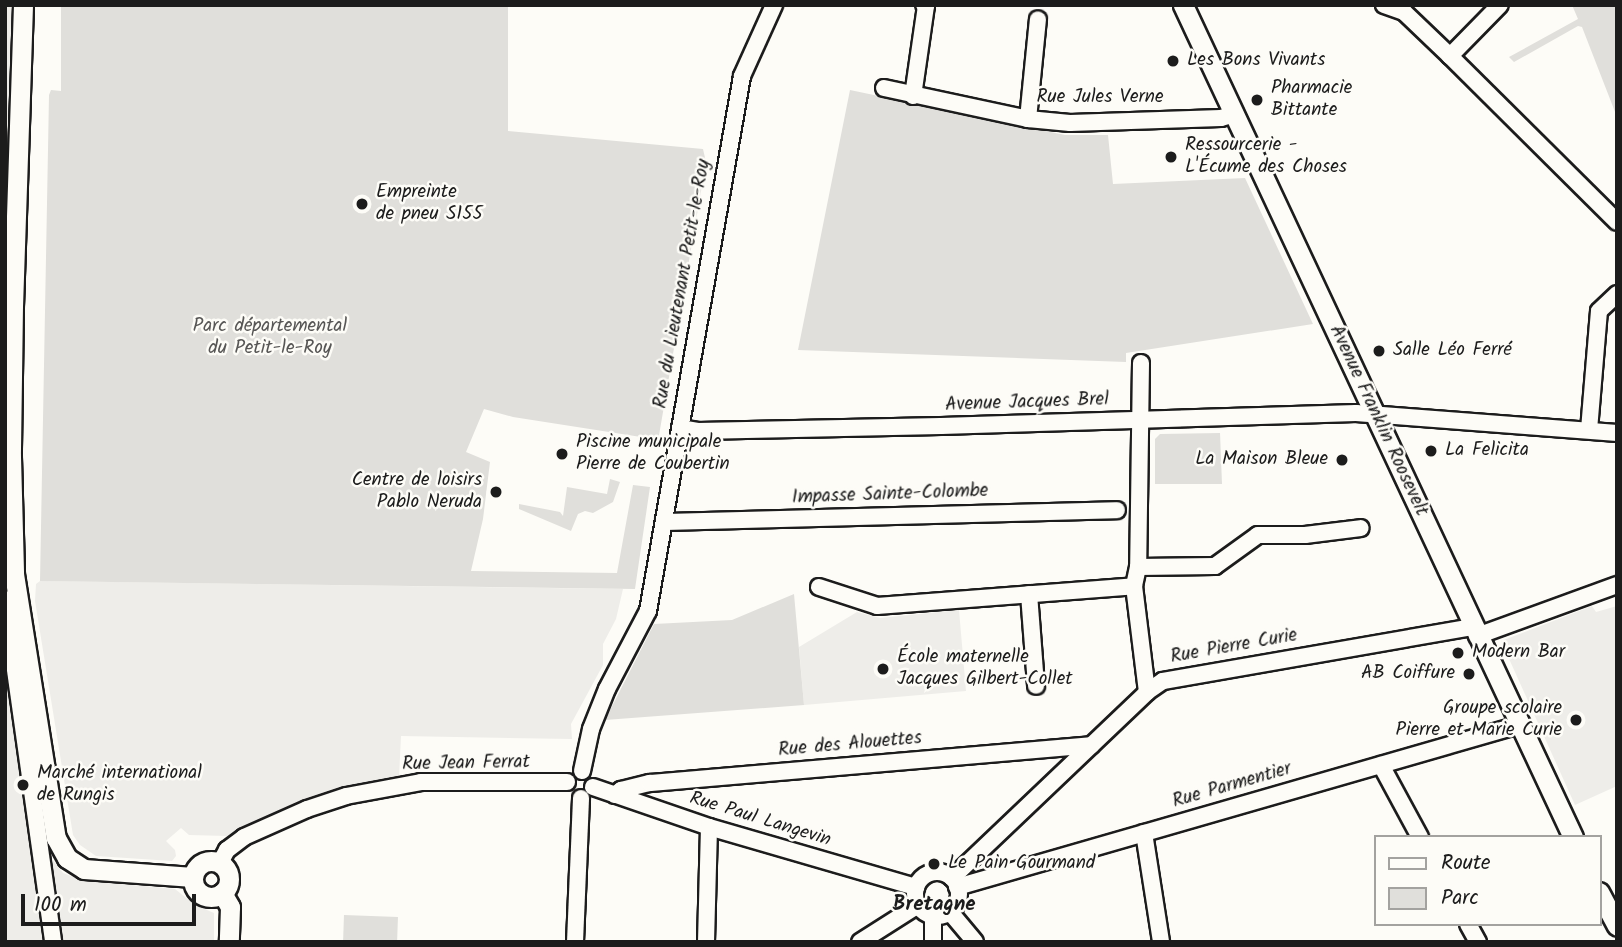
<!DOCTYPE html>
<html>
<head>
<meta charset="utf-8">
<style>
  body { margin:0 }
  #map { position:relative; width:1622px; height:947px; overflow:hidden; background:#fdfcf7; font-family:Kalam,sans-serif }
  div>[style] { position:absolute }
  .built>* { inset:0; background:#eeede9 }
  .green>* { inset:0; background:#e0dfdb; transform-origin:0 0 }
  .roads { filter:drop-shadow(2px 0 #1c1c1c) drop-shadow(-2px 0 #1c1c1c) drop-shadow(0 2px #1c1c1c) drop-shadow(0 -2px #1c1c1c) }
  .minor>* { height:16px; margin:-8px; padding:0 8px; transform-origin:8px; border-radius:8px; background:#fdfcf7 }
  .minor>.ring { margin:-8px; padding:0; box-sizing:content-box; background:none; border:16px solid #fdfcf7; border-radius:50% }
  .major>* { height:19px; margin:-9.5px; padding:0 9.5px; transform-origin:9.5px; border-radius:9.5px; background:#fdfcf7 }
  .major>.ring { margin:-9.5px; padding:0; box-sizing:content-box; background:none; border:19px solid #fdfcf7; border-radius:50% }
  .dots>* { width:19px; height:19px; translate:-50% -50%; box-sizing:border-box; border:4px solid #fdfcf7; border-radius:50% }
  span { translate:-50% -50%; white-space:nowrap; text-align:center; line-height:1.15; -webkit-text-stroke:5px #fdfcf7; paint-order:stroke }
  .poi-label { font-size:19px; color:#1c1c1c }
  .left { translate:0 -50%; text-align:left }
  .right { translate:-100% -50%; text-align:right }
  .street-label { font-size:19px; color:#1c1c1c }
  .park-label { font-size:19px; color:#575655 }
  .neighbourhood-label { font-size:21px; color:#1c1c1c; font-weight:700 }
  .frame { position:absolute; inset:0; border:7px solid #1c1c1c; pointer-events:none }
  .legend { position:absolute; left:1374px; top:835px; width:228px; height:91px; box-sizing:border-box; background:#fdfcf7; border:2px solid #a3a29f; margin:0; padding:9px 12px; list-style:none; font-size:21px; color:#1c1c1c }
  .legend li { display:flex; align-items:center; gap:14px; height:35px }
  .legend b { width:35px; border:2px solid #a3a29f }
  .scale { position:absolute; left:21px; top:894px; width:175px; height:32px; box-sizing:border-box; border:4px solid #1c1c1c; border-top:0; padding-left:9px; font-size:21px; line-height:24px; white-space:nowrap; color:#1c1c1c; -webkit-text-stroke:5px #fdfcf7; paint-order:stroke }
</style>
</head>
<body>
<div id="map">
  <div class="built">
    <i style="clip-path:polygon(5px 5px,16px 5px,5px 347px)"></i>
    <i style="clip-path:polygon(5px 556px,52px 859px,63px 873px,81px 880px,175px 889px,195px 905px,214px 913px,214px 942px,5px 942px)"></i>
    <i style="clip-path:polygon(40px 581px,45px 581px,623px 589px,616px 619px,603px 644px,603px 665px,571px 724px,572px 739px,401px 736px,399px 778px,321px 796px,227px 836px,189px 835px,181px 828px,166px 841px,175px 850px,176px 856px,172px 861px,96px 856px,80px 845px,73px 835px,35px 601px,36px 584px)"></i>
    <i style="clip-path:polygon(1592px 606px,1596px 612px,1617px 606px,1617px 786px,1575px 805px,1501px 641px)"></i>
    <i style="clip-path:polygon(959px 610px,966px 691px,804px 705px,799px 647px,857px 612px,880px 618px)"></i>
  </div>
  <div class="green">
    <i style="clip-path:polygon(61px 5px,508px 5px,508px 131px,703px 149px,706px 162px,657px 447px,641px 444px,641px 437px,513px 417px,484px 409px,466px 452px,490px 462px,483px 519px,471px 571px,617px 573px,633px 485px,650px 487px,635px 589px,40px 581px,49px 95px,51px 90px,61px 91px)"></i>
    <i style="clip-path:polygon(1572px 5px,1617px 5px,1617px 117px,1582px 27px,1578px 26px,1514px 62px,1509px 57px,1578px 19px)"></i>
    <i style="clip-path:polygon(850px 90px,1065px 135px,1108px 135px,1113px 184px,1245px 178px,1313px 324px,1126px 353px,1126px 362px,798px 350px)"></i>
    <i style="clip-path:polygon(1220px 433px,1222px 484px,1155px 484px,1155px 439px,1160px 434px)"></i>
    <i style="clip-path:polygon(610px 479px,620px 482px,613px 502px,593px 513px,585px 511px,578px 514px,571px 531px,519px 509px,519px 504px,560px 512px,563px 516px,567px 487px,607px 494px)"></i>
    <i style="clip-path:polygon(794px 594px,804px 705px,605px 720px,654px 624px,732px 620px)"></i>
    <i style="left:344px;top:915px;width:54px;height:27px;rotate:2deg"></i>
  </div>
  <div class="roads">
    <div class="minor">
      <i style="left:1384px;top:5px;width:21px;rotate:19deg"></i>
      <i style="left:1404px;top:12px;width:64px;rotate:43.7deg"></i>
      <i style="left:1450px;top:56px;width:71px;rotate:-45.6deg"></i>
      <i style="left:1450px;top:56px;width:235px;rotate:44.8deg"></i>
      <i style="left:884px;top:88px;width:147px;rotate:12.1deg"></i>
      <i style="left:1028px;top:119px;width:42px;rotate:5.4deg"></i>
      <i style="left:1070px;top:123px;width:151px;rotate:-1.9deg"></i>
      <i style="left:1221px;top:118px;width:15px;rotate:-16deg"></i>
      <i style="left:913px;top:96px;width:91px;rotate:-81.8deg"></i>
      <i style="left:926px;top:6px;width:2px;rotate:-153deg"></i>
      <i style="left:1028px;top:119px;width:100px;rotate:-84.3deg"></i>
      <i style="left:1141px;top:363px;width:204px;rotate:90.8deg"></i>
      <i style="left:1138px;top:567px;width:19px;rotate:102deg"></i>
      <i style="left:1134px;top:586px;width:107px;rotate:83deg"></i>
      <i style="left:680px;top:428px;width:18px;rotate:9deg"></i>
      <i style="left:698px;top:431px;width:243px;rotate:-1.2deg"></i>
      <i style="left:941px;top:426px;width:415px;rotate:-1.8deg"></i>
      <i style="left:1356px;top:413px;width:262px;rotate:4.4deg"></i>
      <i style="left:1589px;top:430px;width:119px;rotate:-85.2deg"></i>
      <i style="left:1599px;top:311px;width:25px;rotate:-43deg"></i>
      <i style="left:664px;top:522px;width:453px;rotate:-1.5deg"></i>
      <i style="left:1138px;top:567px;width:77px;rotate:-0.7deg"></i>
      <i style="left:1215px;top:566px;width:53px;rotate:-35.8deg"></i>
      <i style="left:1258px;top:535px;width:47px"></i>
      <i style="left:1305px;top:535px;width:56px;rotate:-7.1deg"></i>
      <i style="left:819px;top:587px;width:61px;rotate:18.1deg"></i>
      <i style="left:877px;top:606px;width:258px;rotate:-4.4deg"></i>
      <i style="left:1029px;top:594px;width:92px;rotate:85.6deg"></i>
      <i style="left:5px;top:599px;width:346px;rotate:82deg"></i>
      <i style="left:1477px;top:636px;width:149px;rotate:-20deg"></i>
      <i style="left:1381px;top:765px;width:82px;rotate:61.6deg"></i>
      <i style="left:582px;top:771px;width:43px;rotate:-77.9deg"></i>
      <i style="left:591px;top:729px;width:43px;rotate:-68.2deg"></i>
      <i style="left:607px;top:689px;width:88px;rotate:-62.3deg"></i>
      <i style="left:648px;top:611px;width:543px;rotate:-80.03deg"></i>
      <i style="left:742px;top:76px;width:78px;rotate:-65.7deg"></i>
      <i style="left:593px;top:787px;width:123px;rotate:19deg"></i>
      <i style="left:709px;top:827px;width:216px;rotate:16.2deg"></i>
      <i style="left:615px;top:795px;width:8px;rotate:-40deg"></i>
      <i style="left:621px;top:790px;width:30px;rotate:-14deg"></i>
      <i style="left:650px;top:783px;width:443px;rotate:-4.9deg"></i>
      <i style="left:1144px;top:833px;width:110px;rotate:81.1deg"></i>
      <i style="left:220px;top:863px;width:15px;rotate:-62deg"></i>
      <i style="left:227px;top:850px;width:21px;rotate:-37deg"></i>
      <i style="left:244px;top:837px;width:69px;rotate:-24deg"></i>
      <i style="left:307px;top:809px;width:41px;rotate:-18.4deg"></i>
      <i style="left:346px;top:796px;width:76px;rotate:-10.6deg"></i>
      <i style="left:421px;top:782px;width:146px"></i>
      <i class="ring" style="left:915px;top:872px;width:28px;height:28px"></i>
      <i style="left:952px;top:878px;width:269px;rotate:-43.6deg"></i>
      <i style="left:1147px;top:692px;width:19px;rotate:-35deg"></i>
      <i style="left:1163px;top:681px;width:315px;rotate:-9.9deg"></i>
      <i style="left:957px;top:887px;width:585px;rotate:-16.08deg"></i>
      <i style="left:950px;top:912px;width:39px;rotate:50deg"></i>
      <i style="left:1468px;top:924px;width:21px;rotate:61deg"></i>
      <i style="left:575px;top:942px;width:144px;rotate:-87.6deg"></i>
      <i style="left:706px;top:942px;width:115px;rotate:-88.5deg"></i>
      <i style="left:860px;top:942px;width:69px;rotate:-32.5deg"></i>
      <i style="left:933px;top:942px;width:26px;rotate:-90deg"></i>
    </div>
    <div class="major">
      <i style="left:23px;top:5px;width:300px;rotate:91.9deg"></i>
      <i style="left:13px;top:305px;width:152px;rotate:90.8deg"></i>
      <i style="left:11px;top:457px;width:117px;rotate:88.5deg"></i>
      <i style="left:14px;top:574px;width:267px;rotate:81deg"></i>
      <i style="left:56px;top:838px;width:23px;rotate:61deg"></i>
      <i style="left:67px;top:858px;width:20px;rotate:33deg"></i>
      <i style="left:84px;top:869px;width:109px;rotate:4.2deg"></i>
      <i style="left:1183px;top:5px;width:919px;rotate:64.89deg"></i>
      <i class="ring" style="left:193px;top:861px;width:17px;height:17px"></i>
      <i style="left:1599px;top:892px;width:38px;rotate:62deg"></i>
      <i style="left:222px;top:893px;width:16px;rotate:60deg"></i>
      <i style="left:230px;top:907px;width:35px;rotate:92deg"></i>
    </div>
  </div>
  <div class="dots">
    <i style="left:1173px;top:61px;background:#1c1c1c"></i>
    <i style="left:1257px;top:100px;background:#1c1c1c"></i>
    <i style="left:1171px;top:157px;background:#1c1c1c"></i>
    <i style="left:362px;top:204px;background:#1c1c1c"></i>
    <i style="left:1379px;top:351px;background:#1c1c1c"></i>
    <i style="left:1431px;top:451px;background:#1c1c1c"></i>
    <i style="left:562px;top:454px;background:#1c1c1c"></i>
    <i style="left:1342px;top:460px;background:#1c1c1c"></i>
    <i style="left:496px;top:492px;background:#1c1c1c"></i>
    <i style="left:1458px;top:653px;background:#1c1c1c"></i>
    <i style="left:883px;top:669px;background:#1c1c1c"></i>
    <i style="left:1469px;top:674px;background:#1c1c1c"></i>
    <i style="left:1576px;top:720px;background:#1c1c1c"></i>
    <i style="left:23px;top:785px;background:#1c1c1c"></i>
    <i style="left:934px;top:864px;background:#1c1c1c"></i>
  </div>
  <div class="poi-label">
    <span class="left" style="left:1187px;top:61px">Les Bons Vivants</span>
    <span class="left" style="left:1271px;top:100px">Pharmacie<br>Bittante</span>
    <span class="left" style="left:1185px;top:157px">Ressourcerie -<br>L'Écume des Choses</span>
    <span class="left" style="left:376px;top:204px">Empreinte<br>de pneu S155</span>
    <span class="left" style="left:1393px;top:351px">Salle Léo Ferré</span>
    <span class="left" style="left:576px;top:454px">Piscine municipale<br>Pierre de Coubertin</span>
    <span class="left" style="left:1445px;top:451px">La Felicita</span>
    <span class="right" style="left:1328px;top:460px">La Maison Bleue</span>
    <span class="right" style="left:482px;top:492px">Centre de loisirs<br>Pablo Neruda</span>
    <span class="left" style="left:1472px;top:653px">Modern Bar</span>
    <span class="left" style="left:897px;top:669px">École maternelle<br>Jacques Gilbert-Collet</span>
    <span class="right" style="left:1455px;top:674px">AB Coiffure</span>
    <span class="right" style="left:1562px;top:720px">Groupe scolaire<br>Pierre et Marie Curie</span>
    <span class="left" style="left:37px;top:785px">Marché international<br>de Rungis</span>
    <span class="left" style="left:948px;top:864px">Le Pain Gourmand</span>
  </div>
  <div class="street-label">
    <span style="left:1100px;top:98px">Rue Jules Verne</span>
    <span style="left:683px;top:284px;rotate:-80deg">Rue du Lieutenant Petit-le-Roy</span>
    <span style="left:1027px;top:403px;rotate:-2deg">Avenue Jacques Brel</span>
    <span style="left:1378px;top:421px;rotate:65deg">Avenue Franklin Roosevelt</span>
    <span style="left:890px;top:495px;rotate:-2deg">Impasse Sainte-Colombe</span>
    <span style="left:1234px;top:647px;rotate:-10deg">Rue Pierre Curie</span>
    <span style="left:850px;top:745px;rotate:-5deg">Rue des Alouettes</span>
    <span style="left:466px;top:764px;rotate:-1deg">Rue Jean Ferrat</span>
    <span style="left:1232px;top:786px;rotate:-16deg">Rue Parmentier</span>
    <span style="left:760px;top:820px;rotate:17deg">Rue Paul Langevin</span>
  </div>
  <div class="park-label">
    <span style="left:270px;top:338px">Parc départemental<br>du Petit-le-Roy</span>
  </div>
  <div class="neighbourhood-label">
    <span style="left:934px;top:905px">Bretagne</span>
  </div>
  <div class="frame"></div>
  <ul class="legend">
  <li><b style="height:9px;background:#fdfcf7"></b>Route</li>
  <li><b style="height:19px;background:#e0dfdb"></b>Parc</li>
  </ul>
  <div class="scale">100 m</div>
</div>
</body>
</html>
